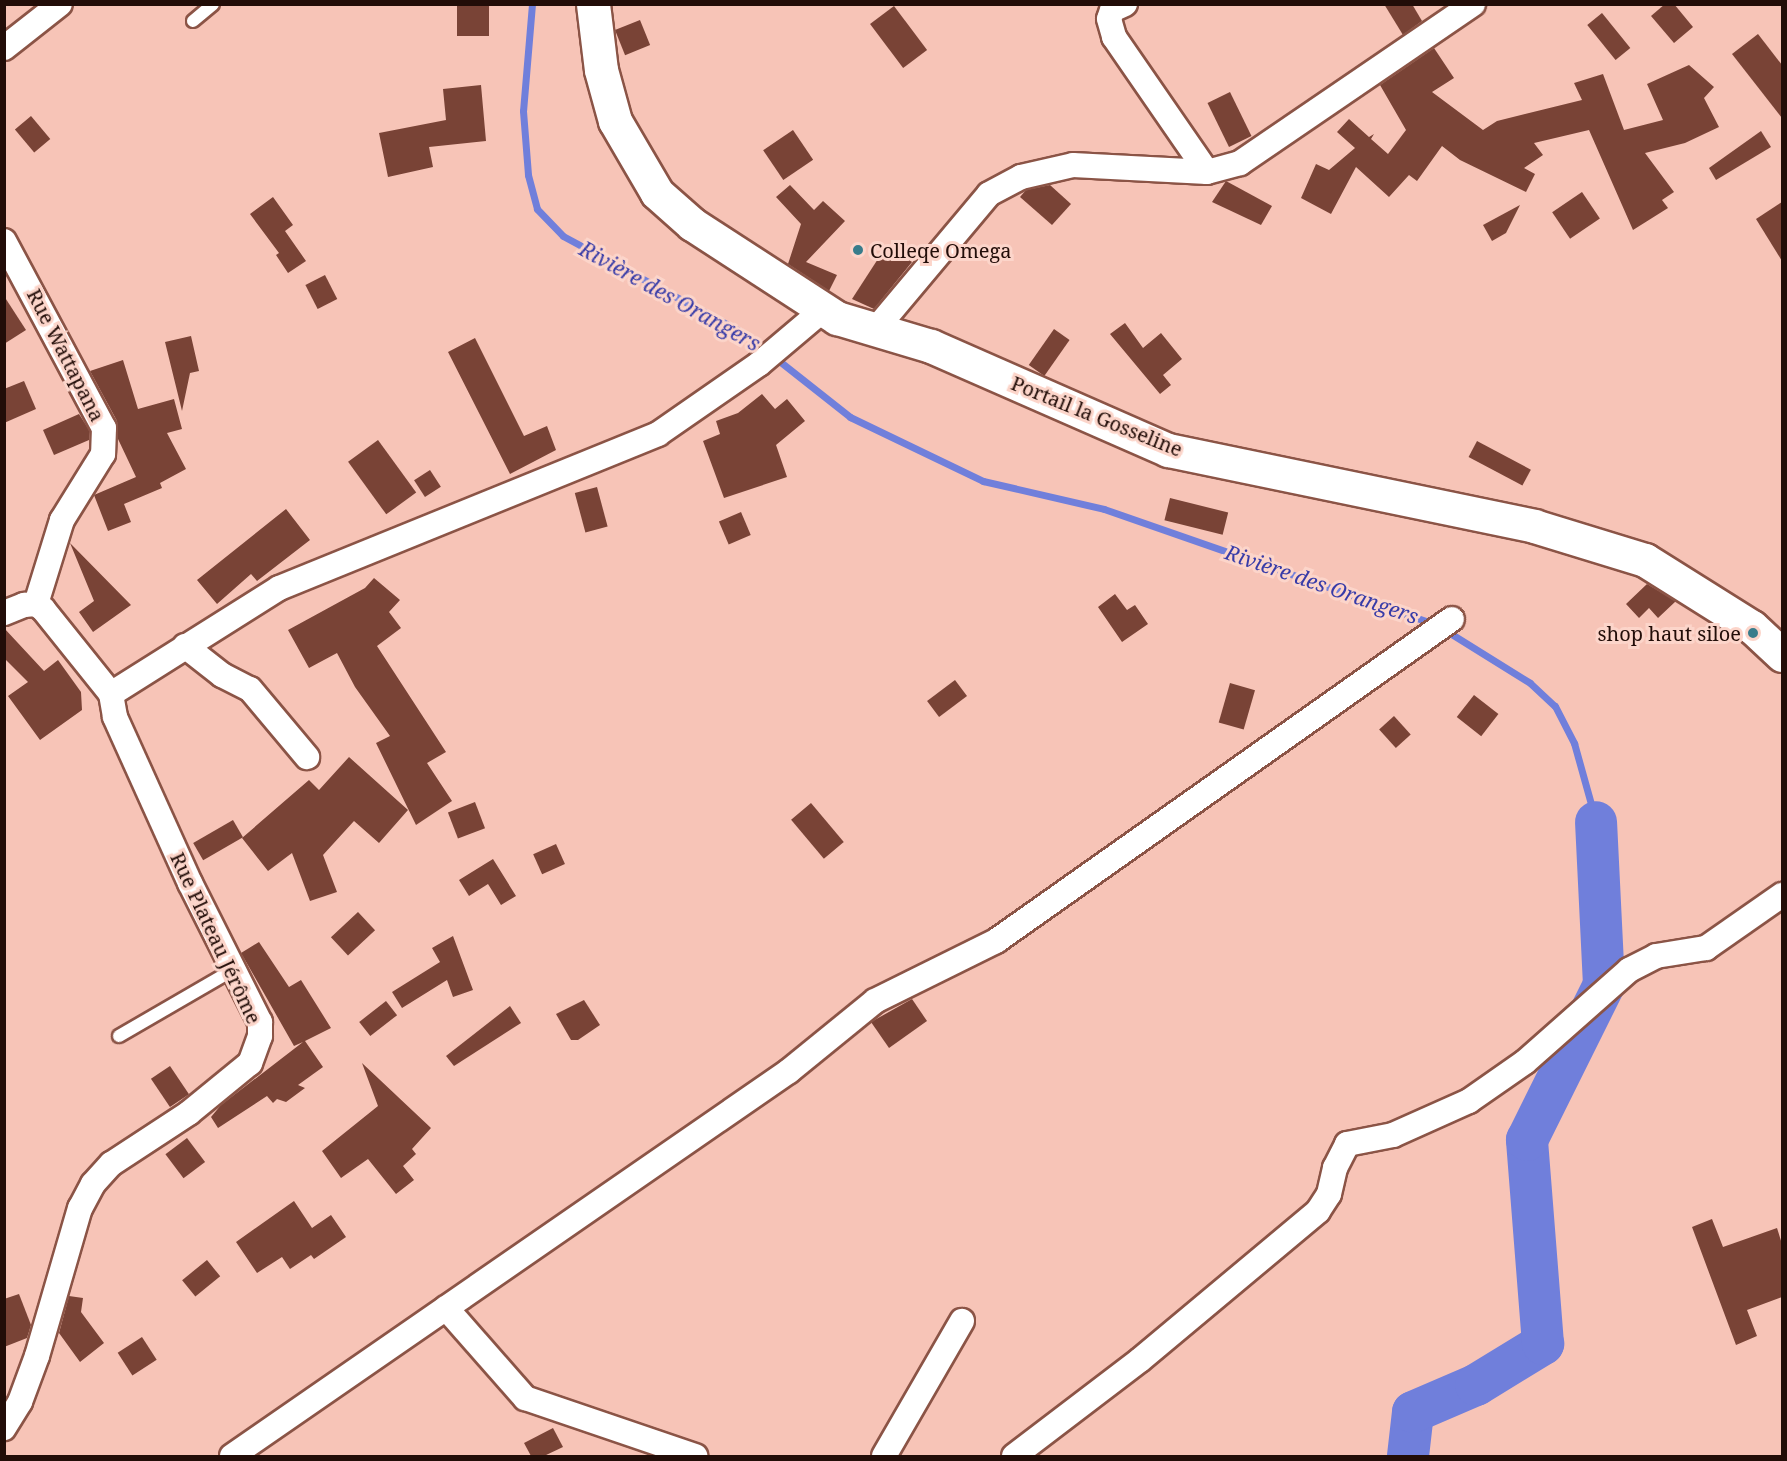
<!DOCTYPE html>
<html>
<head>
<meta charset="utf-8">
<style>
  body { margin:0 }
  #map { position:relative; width:1787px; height:1461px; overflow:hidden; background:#f7c4b7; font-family:"Noto Serif",serif }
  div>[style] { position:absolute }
  .stream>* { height:7px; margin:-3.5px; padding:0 3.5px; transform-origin:3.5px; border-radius:3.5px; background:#707fdb }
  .river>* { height:42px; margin:-21px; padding:0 21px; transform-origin:21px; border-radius:21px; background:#707fdb }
  .building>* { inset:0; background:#794336; transform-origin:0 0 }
  .roads { filter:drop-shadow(2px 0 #8b5446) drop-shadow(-2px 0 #8b5446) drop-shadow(0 2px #8b5446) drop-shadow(0 -2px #8b5446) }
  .lane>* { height:12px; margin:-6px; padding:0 6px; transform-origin:6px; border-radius:6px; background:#fff }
  .street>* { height:24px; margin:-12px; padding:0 12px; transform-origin:12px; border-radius:12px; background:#fff }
  .secondary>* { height:33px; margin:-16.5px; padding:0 16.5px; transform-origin:16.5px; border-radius:16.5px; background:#fff }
  .dots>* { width:16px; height:16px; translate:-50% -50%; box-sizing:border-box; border:3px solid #fcd5ca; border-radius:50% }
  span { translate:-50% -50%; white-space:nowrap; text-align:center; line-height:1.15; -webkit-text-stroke:6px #fcd5ca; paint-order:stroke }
  .poi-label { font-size:20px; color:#220d08 }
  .left { translate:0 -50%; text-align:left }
  .right { translate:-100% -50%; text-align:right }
  .street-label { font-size:20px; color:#220d08 }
  .water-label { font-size:21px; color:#383ca8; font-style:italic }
  .frame { position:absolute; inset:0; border:6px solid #220d08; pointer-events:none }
</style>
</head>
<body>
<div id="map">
  <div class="stream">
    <i style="left:532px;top:4px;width:107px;rotate:94.8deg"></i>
    <i style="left:523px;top:111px;width:64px;rotate:85.5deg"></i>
    <i style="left:528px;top:175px;width:35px;rotate:75deg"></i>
    <i style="left:537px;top:209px;width:37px;rotate:46deg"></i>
    <i style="left:563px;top:236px;width:207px;rotate:28.3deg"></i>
    <i style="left:745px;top:334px;width:134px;rotate:38.3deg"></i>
    <i style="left:850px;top:417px;width:148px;rotate:25.7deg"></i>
    <i style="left:983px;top:481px;width:124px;rotate:13deg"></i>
    <i style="left:1104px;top:509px;width:350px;rotate:19.2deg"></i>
    <i style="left:1445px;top:630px;width:100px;rotate:31.9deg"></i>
    <i style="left:1530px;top:683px;width:34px;rotate:43deg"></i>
    <i style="left:1555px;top:706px;width:42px;rotate:62.8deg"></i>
    <i style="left:1574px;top:743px;width:82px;rotate:74.4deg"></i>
  </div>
  <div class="river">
    <i style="left:1408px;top:1456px;width:44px;rotate:-83.5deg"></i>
    <i style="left:1413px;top:1412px;width:69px;rotate:-23.2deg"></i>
    <i style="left:1476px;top:1385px;width:79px;rotate:-31.5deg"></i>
    <i style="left:1543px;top:1344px;width:205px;rotate:-94.5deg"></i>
    <i style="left:1527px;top:1140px;width:173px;rotate:-63.6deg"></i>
    <i style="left:1604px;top:985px;width:163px;rotate:-92.8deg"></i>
  </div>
  <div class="building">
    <i style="left:457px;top:4px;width:32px;height:32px"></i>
    <i style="clip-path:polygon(1384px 4px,1412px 4px,1422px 21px,1403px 35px)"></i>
    <i style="clip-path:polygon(1665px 4px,1674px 4px,1693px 27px,1674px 43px,1651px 16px)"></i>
    <i style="left:894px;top:6px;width:55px;height:30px;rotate:53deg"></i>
    <i style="left:1602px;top:13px;width:45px;height:19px;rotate:51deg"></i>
    <i style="left:640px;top:20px;width:27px;height:27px;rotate:68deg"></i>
    <i style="clip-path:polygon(1758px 34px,1782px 65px,1782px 118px,1732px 54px)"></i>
    <i style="clip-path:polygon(1434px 48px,1454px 78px,1432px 92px,1483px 130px,1497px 121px,1582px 100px,1574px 83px,1603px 74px,1624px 130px,1663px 120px,1647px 84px,1689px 65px,1714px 87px,1704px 98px,1719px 127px,1685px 143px,1645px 153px,1674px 192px,1662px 200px,1668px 208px,1633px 230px,1589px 130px,1534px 143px,1543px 155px,1524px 168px,1535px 174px,1526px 192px,1460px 160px,1442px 146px,1417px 181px,1409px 175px,1389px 197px,1356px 167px,1331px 214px,1301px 198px,1316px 164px,1329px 170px,1355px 148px,1337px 132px,1349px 119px,1369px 137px,1374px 134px,1371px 139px,1388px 154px,1406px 130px,1380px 85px)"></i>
    <i style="clip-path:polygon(481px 85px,486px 141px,429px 147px,433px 167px,388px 177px,379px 133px,446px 120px,443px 89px)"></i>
    <i style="left:1230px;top:92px;width:49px;height:25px;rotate:64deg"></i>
    <i style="left:31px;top:116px;width:30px;height:21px;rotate:50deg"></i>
    <i style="left:793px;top:130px;width:36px;height:36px;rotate:56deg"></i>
    <i style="clip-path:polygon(1761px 131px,1771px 147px,1716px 180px,1709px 168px)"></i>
    <i style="clip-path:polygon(1226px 181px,1272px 206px,1261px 225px,1212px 202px)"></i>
    <i style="clip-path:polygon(790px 185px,814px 210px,823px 201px,845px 221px,806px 262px,837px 275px,829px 291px,788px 264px,801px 224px,776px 197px)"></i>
    <i style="clip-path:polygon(1050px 185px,1071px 204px,1052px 225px,1020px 197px,1026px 190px)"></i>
    <i style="left:1582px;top:192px;width:32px;height:36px;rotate:56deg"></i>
    <i style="clip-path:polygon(273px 197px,293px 225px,285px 231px,306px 261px,288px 273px,276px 255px,279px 253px,250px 214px)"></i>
    <i style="clip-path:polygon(1782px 202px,1782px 261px,1756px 219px)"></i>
    <i style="clip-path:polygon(1520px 205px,1506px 233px,1492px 241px,1483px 225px)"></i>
    <i style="clip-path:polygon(887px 245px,912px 262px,874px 309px,852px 299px)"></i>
    <i style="left:325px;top:275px;width:27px;height:22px;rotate:63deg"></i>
    <i style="clip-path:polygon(4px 296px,26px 330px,4px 344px)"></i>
    <i style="clip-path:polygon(1125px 323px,1143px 348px,1161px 333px,1182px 359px,1163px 375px,1171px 385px,1160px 394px,1110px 334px)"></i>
    <i style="left:1054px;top:329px;width:19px;height:44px;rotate:35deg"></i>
    <i style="clip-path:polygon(191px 336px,199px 371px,190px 373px,182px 411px,165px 342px)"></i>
    <i style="clip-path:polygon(475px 338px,524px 436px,547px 426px,556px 450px,510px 474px,448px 352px)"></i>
    <i style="clip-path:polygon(123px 360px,138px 409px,174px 399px,182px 429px,167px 433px,186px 469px,160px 483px,162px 488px,124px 504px,131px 522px,108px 531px,94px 495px,136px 477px,118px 439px,117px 421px,90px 371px)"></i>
    <i style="clip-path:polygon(24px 381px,36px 409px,4px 423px,4px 389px)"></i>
    <i style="clip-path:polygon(762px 394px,775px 409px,787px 399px,805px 421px,776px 445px,787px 477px,724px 498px,703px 441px,720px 434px,716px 421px,738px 413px)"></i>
    <i style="clip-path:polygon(79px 414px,90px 431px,89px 440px,54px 455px,43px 430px)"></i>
    <i style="left:378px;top:440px;width:65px;height:37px;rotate:54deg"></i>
    <i style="left:1477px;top:441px;width:61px;height:18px;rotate:28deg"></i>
    <i style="left:430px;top:470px;width:20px;height:19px;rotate:57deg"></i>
    <i style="left:597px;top:487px;width:41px;height:23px;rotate:75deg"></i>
    <i style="left:1170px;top:498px;width:60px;height:23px;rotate:14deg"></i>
    <i style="clip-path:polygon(286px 509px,310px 540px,257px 581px,251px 574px,217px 604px,197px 580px)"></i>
    <i style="left:741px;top:512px;width:25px;height:24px;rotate:67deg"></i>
    <i style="clip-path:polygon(70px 543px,131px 605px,93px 632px,79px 612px,94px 601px)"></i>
    <i style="clip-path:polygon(374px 578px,400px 600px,389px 612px,401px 628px,377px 646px,446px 752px,427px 763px,452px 801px,416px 825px,376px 743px,390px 736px,355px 687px,337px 653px,309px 668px,288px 630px,365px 588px)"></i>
    <i style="clip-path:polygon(1647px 584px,1676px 601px,1658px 618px,1649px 608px,1639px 618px,1626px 604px)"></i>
    <i style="clip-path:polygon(1115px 594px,1127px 610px,1135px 605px,1148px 624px,1122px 642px,1098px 607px)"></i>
    <i style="clip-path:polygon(4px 628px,44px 671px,58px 660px,81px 692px,82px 710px,40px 740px,8px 696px,28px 682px,4px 658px)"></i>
    <i style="left:955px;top:680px;width:20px;height:35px;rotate:53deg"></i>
    <i style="left:1230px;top:683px;width:26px;height:41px;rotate:16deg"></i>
    <i style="left:1474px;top:695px;width:31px;height:28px;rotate:38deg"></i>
    <i style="left:1394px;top:716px;width:25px;height:20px;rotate:48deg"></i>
    <i style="clip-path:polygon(349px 757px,408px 810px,379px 843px,354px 821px,323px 855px,337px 892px,310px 901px,292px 853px,268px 871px,242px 838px,309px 780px,319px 790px)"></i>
    <i style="left:475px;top:802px;width:28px;height:29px;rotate:69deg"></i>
    <i style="left:811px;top:803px;width:51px;height:26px;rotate:50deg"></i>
    <i style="left:233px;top:820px;width:20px;height:46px;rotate:60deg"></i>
    <i style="left:556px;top:844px;width:22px;height:25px;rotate:66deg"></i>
    <i style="clip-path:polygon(493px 859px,516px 896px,501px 905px,488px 884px,469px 896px,459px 880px)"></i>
    <i style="left:358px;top:912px;width:25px;height:37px;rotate:47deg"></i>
    <i style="clip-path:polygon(453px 936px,473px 990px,453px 997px,447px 980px,402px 1008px,392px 992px,440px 962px,432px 948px)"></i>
    <i style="clip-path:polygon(259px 942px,289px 987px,301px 980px,331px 1028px,305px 1041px,323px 1067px,298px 1085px,305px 1088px,286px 1102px,277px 1099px,273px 1103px,267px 1096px,218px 1128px,211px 1117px,221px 1105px,303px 1042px,294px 1046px,241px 953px)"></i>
    <i style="clip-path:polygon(912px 999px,927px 1021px,889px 1048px,871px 1022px)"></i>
    <i style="clip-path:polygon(584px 1000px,600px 1025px,578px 1040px,571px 1040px,556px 1014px)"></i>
    <i style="left:386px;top:1001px;width:18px;height:34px;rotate:52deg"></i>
    <i style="clip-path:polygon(510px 1006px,521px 1023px,454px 1066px,446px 1056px)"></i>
    <i style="clip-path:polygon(362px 1063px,431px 1128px,412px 1149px,416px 1154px,403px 1166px,414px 1180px,396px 1194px,368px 1159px,341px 1178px,322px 1151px,378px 1106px)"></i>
    <i style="left:170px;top:1066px;width:34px;height:23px;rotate:56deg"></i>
    <i style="left:187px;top:1138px;width:30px;height:27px;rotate:53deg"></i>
    <i style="clip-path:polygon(294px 1201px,312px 1228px,331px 1215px,346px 1237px,314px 1259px,311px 1255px,290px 1269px,282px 1257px,257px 1273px,236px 1242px)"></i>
    <i style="clip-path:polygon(1712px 1219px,1723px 1247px,1777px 1228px,1782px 1244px,1782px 1297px,1747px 1310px,1757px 1336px,1736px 1345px,1692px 1227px)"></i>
    <i style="left:207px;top:1260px;width:21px;height:32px;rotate:51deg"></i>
    <i style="clip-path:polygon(19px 1294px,31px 1325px,27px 1338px,4px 1347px,4px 1299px)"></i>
    <i style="clip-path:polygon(69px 1296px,83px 1298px,81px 1312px,104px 1343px,80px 1362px,59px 1333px)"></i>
    <i style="left:142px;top:1337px;width:27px;height:29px;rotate:57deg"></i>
    <i style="clip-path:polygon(553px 1428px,563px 1447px,544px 1456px,531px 1456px,524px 1443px)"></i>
  </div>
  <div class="roads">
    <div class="lane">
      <i style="left:193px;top:21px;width:26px;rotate:-40deg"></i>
      <i style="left:119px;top:1036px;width:132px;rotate:-30.1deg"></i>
    </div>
    <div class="street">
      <i style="left:1125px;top:4px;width:14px;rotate:155deg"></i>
      <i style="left:1112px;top:10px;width:9px;rotate:108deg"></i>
      <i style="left:1109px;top:19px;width:19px;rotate:74deg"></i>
      <i style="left:1114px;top:37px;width:164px;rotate:55.4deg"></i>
      <i style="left:4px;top:48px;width:71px;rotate:-38.2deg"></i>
      <i style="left:4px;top:241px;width:212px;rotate:61.9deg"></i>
      <i style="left:104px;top:428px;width:26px;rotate:92deg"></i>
      <i style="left:103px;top:454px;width:78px;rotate:121.8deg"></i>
      <i style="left:62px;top:520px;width:88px;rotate:107.2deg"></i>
      <i style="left:875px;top:330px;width:177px;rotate:-50deg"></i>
      <i style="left:989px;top:194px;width:36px;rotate:-28deg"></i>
      <i style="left:1021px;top:177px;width:53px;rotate:-13deg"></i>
      <i style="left:1073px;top:165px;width:134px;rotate:3deg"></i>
      <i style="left:1207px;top:172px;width:34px;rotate:-15deg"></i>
      <i style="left:1240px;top:163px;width:282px;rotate:-34.3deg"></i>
      <i style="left:4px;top:613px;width:22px;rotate:-22deg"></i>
      <i style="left:24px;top:605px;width:12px;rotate:-5deg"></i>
      <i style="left:36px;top:604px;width:9px;rotate:36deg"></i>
      <i style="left:43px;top:609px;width:109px;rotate:51.3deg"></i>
      <i style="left:111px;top:694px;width:23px;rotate:80deg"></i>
      <i style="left:115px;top:717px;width:182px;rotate:65.7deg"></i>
      <i style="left:190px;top:883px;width:156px;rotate:63.3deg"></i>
      <i style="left:260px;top:1022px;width:14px;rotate:90deg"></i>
      <i style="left:260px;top:1036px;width:29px;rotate:110deg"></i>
      <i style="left:250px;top:1063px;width:79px;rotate:140.7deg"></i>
      <i style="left:189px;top:1113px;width:93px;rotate:146.8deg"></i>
      <i style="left:111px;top:1164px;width:27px;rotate:132deg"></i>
      <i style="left:93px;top:1184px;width:27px;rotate:118deg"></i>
      <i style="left:80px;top:1208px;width:154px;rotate:106.2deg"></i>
      <i style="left:37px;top:1356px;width:49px;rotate:110.3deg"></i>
      <i style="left:20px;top:1402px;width:31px;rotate:122deg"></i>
      <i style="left:185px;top:646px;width:47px;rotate:38.1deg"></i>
      <i style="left:222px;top:675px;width:31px;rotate:27deg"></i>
      <i style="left:250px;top:689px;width:89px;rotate:50deg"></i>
      <i style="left:111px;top:694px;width:199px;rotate:-32.2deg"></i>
      <i style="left:279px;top:588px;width:409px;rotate:-22.1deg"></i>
      <i style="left:658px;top:434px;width:123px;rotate:-34.7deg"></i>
      <i style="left:759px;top:364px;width:84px;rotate:-40.2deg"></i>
      <i style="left:446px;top:1308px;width:120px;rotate:48.7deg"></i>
      <i style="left:525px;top:1398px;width:180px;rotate:18.8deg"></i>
      <i style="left:232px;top:1456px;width:677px;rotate:-34.65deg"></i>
      <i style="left:789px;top:1071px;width:111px;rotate:-39.1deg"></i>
      <i style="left:875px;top:1001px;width:135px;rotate:-26.4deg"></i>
      <i style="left:996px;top:941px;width:558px;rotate:-35.23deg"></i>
      <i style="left:884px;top:1456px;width:156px;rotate:-60deg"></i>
      <i style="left:1014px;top:1456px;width:158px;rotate:-37.3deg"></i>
      <i style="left:1140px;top:1360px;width:232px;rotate:-39.9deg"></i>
      <i style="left:1318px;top:1211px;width:20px;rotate:-57deg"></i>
      <i style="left:1329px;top:1194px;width:27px;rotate:-77deg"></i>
      <i style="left:1335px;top:1168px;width:27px;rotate:-63deg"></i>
      <i style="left:1347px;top:1144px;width:47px;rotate:-11.1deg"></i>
      <i style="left:1393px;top:1135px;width:83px;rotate:-24.1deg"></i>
      <i style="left:1469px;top:1101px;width:68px;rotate:-34.9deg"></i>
      <i style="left:1525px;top:1062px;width:139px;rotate:-41.5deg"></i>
      <i style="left:1629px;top:970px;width:30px;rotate:-27deg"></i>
      <i style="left:1656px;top:956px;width:51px;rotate:-9.1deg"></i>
      <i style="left:1706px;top:948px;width:93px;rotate:-34.9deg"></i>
    </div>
    <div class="secondary">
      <i style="left:593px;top:4px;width:66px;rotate:83.1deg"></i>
      <i style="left:601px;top:70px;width:53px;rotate:74.6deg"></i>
      <i style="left:615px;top:121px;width:83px;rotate:59.7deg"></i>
      <i style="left:657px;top:193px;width:47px;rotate:41.5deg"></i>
      <i style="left:692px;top:224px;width:173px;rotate:33deg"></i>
      <i style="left:837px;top:318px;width:98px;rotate:16.6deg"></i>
      <i style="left:931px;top:346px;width:259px;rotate:23.7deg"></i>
      <i style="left:1168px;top:450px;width:374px;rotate:11.7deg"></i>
      <i style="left:1534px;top:526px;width:116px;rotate:17deg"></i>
      <i style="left:1645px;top:560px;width:126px;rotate:32.1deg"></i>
      <i style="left:1752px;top:627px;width:41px;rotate:43deg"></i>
    </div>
  </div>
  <div class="dots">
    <i style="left:858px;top:250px;background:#387c8b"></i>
    <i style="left:1753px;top:633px;background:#387c8b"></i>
  </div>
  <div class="poi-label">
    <span class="left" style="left:870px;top:250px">Colleqe Omega</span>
    <span class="right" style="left:1741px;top:633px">shop haut siloe</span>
  </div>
  <div class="street-label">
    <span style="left:66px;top:355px;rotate:63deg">Rue Wattapana</span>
    <span style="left:1097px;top:416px;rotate:22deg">Portail la Gosseline</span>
    <span style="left:216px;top:938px;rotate:65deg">Rue Plateau Jérôme</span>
  </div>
  <div class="water-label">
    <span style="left:670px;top:296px;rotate:29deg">Rivière des Orangers</span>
    <span style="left:1322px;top:584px;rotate:19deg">Rivière des Orangers</span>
  </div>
  <div class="frame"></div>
</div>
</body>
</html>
